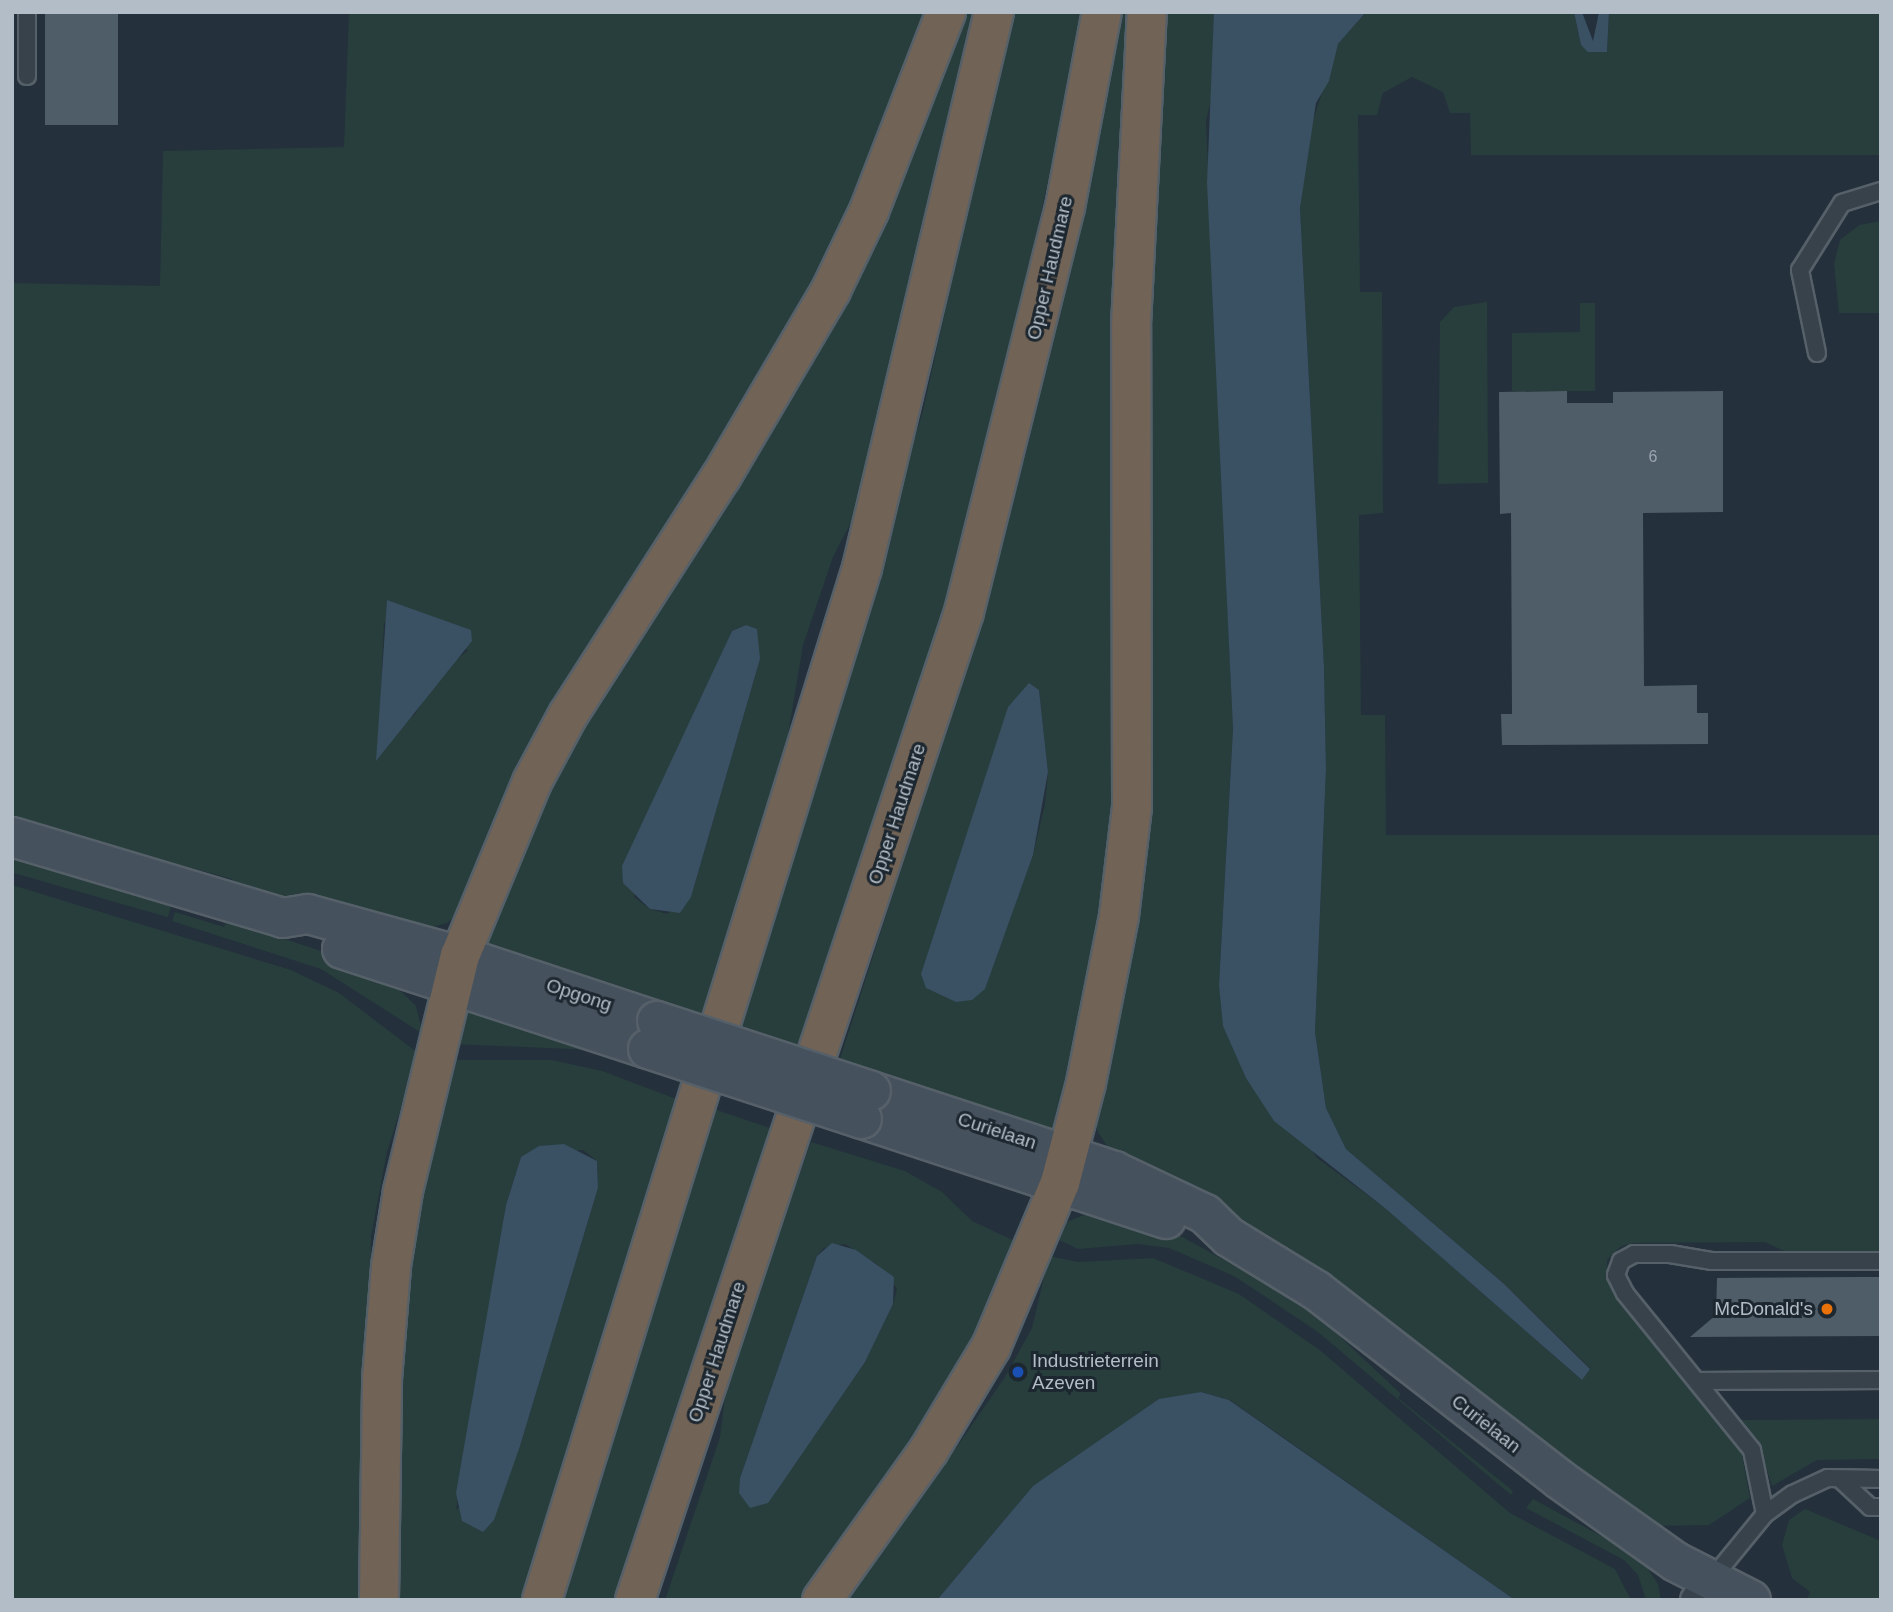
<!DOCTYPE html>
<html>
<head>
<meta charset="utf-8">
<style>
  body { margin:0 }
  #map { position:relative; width:1893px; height:1612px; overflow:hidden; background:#24303b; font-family:Arial,sans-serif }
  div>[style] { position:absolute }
  .green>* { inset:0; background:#273e3d; transform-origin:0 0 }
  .water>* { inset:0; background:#3a5063 }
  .building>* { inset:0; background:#4f5d69; transform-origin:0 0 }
  .roads { filter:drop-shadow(2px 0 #566069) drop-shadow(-2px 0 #566069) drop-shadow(0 2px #566069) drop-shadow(0 -2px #566069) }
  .lane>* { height:16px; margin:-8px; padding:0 8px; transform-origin:8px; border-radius:8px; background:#38424b }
  .street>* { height:33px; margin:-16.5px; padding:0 16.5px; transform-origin:16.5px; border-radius:16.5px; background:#38424b }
  .secondary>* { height:38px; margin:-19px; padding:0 19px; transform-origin:19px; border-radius:19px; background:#46515e }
  .highway>* { height:38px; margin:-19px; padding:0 19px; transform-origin:19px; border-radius:19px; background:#716355 }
  .bridges { filter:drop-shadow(2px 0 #566069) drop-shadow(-2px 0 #566069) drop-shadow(0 2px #566069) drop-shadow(0 -2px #566069) }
  .secondary-bridge>* { height:38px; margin:-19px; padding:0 19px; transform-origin:19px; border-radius:19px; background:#46515e }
  .dots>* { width:19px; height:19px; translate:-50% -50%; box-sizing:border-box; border:4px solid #1d2730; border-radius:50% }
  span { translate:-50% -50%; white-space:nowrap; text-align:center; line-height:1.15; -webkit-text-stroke:6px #1d2730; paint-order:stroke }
  .number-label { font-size:16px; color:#9aa5b0 }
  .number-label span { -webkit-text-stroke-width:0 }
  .street-label { font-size:19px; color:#b3bdc7 }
  .poi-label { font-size:19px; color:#b3bdc7 }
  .right { translate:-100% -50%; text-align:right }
  .left { translate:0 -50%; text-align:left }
  .frame { position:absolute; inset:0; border:14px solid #b3bdc7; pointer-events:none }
</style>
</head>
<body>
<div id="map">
  <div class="green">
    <i style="clip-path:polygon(evenodd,349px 12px,938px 12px,870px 184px,460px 912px,447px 923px,422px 930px,231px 886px,232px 879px,184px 866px,182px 873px,12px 825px,12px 283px,160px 286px,163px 151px,344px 147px,349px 12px,384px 623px,468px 650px,442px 672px,413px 717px,382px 669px,384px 623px)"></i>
    <i style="clip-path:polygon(evenodd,958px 12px,976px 12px,863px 499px,833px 557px,803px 645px,782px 771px,704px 1016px,487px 951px,482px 939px,542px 788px,958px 12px,746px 625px,760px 659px,691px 897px,667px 914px,650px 909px,634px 897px,712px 675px,732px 631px,746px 625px)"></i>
    <i style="clip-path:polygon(1011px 12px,1085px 12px,993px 432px,945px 605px,802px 1048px,738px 1027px,923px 411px)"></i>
    <i style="clip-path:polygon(evenodd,1119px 12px,1138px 12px,1125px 579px,1108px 917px,1056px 1129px,1043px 1135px,840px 1059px,983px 613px,1028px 445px,1119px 12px,1039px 690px,1048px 772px,1045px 804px,1033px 855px,985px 988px,1039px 690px)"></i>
    <i style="clip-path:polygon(1157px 12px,1214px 12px,1214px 88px,1206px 121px,1233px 729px,1219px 985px,1316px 1157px,1386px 1209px,1582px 1380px,1590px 1368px,1503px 1283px,1346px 1149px,1326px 1108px,1315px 1032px,1326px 769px,1324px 667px,1300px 208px,1308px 136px,1338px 44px,1366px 12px,1574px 12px,1581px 45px,1607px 52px,1609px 12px,1881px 12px,1881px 155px,1471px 155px,1470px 113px,1450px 113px,1443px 92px,1412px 77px,1383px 93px,1377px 115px,1358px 115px,1360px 292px,1382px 292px,1383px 513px,1359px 515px,1361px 715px,1385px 715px,1386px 835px,1881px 835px,1881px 1255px,1791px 1254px,1765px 1242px,1633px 1243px,1621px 1246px,1607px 1260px,1608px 1282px,1741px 1450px,1750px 1498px,1709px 1525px,1655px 1526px,1113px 1155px,1098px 1132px,1094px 1118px,1144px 432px)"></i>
    <i style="clip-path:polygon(1881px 221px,1881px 313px,1839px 313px,1834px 264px,1840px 240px,1859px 225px)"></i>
    <i style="clip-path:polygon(1487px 302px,1488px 483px,1438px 484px,1440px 322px,1454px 307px)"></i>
    <i style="clip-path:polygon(1580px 303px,1595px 303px,1595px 391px,1512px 391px,1512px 333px,1580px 332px)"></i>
    <i style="left:12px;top:855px;width:167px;height:17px;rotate:16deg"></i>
    <i style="clip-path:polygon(12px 885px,291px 970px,339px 993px,418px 1053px,387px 1152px,371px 1237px,368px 1600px,12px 1600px)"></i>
    <i style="clip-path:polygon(175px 912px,224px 927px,227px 920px,379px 970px,416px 1006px,423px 1034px,321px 969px,172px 921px)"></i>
    <i style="clip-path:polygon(468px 1005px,594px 1050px,452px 1044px)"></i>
    <i style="clip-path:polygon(evenodd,442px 1060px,552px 1060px,602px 1071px,679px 1100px,522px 1600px,388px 1600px,390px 1379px,442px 1060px,583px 1150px,597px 1161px,598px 1188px,520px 1446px,456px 1510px,506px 1205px,521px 1157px,583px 1150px)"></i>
    <i style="clip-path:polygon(714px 1109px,776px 1130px,618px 1600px,558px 1600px)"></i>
    <i style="clip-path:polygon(evenodd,811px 1142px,905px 1171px,942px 1192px,972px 1221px,1021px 1244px,979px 1343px,813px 1600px,665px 1600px,720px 1437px,728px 1373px,811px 1142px,845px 1244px,878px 1265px,897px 1289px,893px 1304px,865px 1362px,767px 1503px,740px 1478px,817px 1256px,824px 1248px,845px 1244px)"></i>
    <i style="clip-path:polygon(1089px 1213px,1166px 1228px,1306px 1305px,1401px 1394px,1398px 1398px,1513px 1491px,1511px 1495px,1318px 1332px,1234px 1276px,1169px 1248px,1138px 1244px,1078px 1249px,1055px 1238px,1064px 1223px)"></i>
    <i style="clip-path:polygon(1049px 1256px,1078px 1262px,1153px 1258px,1239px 1294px,1321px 1351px,1510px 1513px,1615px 1569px,1631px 1600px,1515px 1600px,1230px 1400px,1201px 1392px,1033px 1486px,937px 1600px,834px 1600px,914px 1490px,956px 1448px,1005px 1377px,1032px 1328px)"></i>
    <i style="clip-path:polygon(1881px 1419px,1881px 1459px,1817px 1460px,1772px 1486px,1758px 1441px,1742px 1420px)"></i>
    <i style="clip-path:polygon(1533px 1499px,1640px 1557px,1658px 1584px,1661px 1600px,1646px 1600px,1638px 1575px,1624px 1560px,1526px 1508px)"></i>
    <i style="clip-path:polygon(1805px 1509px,1881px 1541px,1881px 1600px,1807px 1600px,1810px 1592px,1792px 1578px,1782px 1545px,1789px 1520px)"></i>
  </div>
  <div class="water">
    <i style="clip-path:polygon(1214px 12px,1366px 12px,1338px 44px,1329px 81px,1316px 103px,1300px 208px,1324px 667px,1326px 769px,1315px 1032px,1326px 1108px,1346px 1149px,1503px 1283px,1590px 1369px,1582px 1380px,1386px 1209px,1274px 1121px,1246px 1078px,1223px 1026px,1219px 985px,1233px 729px,1207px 183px)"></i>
    <i style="clip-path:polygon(1574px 12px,1582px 12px,1593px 41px,1599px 12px,1609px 12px,1607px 52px,1588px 52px,1581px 45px)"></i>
    <i style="clip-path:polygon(387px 600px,471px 630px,472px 641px,376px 761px)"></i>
    <i style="clip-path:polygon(746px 625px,757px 629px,760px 659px,691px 897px,680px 913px,650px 909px,623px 883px,622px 866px,732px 631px)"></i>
    <i style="clip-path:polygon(1029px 683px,1039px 690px,1048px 772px,1033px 855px,985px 989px,972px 1000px,956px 1002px,926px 988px,921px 974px,1008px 707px)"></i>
    <i style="clip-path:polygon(564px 1144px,597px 1161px,598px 1188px,520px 1446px,494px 1520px,483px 1532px,462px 1521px,456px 1493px,506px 1205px,521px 1157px,539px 1146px)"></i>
    <i style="clip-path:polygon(832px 1243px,856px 1250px,894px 1277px,893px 1304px,865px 1362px,780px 1486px,768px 1503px,750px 1508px,739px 1493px,740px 1478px,817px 1256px)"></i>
    <i style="clip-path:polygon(1201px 1392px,1229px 1400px,1515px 1600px,937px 1600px,1033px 1486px,1159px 1399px)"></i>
  </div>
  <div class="building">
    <i style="left:45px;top:12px;width:73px;height:113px"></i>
    <i style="clip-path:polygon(1567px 391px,1567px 403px,1613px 403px,1613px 392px,1723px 391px,1723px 512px,1643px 513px,1644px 686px,1697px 685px,1697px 713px,1708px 713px,1708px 744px,1502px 745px,1501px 714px,1512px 714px,1511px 513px,1500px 514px,1499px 392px)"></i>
    <i style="clip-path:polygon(1861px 1277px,1879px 1277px,1880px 1336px,1690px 1337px,1716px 1315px,1717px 1278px)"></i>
  </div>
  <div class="roads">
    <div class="lane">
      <i style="left:27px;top:76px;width:64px;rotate:-90deg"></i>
      <i style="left:1817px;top:353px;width:85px;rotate:-101.6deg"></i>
      <i style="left:1800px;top:270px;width:79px;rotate:-57.9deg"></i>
      <i style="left:1842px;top:203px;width:41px;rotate:-17.1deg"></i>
      <i style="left:1700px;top:1381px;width:181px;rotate:-0.3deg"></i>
      <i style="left:1840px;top:1479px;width:41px;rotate:43deg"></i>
      <i style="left:1870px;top:1507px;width:11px"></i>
      <i style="left:1765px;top:1514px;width:65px;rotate:-101.5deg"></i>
      <i style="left:1752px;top:1450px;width:202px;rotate:-129deg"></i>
      <i style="left:1625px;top:1293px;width:20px;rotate:-117deg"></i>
      <i style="left:1616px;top:1275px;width:15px;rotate:-70deg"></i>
      <i style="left:1621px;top:1261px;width:15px;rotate:-28deg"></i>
      <i style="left:1634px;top:1254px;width:36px"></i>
      <i style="left:1670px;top:1254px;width:43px;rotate:9.5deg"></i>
      <i style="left:1712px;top:1261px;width:169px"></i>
      <i style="left:1711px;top:1580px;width:85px;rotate:-50.7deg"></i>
      <i style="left:1765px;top:1514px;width:34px;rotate:-36deg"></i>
      <i style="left:1793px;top:1494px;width:38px;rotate:-25deg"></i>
      <i style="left:1828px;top:1478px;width:53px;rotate:1.1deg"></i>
    </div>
    <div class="street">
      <i style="left:1697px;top:1600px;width:22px;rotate:-54deg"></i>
    </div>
    <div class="secondary">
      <i style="left:12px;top:837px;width:283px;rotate:16.6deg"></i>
      <i style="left:283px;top:918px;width:25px;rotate:-9deg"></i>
      <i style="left:308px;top:914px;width:158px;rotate:15.4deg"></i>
      <i style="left:460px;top:956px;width:207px;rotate:18.3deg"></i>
      <i style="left:342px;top:949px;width:322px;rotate:18.1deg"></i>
      <i style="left:871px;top:1091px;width:256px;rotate:18.2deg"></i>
      <i style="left:1114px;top:1171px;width:101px;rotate:25.3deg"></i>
      <i style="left:1205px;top:1214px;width:33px;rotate:44deg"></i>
      <i style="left:1229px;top:1237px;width:103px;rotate:31.5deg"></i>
      <i style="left:1317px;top:1291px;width:306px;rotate:37.8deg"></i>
      <i style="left:1559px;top:1479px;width:143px;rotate:35.4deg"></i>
      <i style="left:1676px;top:1562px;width:84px;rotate:26.9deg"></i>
      <i style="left:862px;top:1119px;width:320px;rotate:18.2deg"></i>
    </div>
    <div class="highway">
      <i style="left:379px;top:1600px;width:221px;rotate:-89.2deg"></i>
      <i style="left:382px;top:1379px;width:113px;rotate:-85.4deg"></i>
      <i style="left:391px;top:1266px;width:76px;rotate:-80.9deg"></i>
      <i style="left:403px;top:1191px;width:242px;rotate:-76.4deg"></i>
      <i style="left:460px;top:956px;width:188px;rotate:-67.5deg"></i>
      <i style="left:532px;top:782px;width:76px;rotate:-61.8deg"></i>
      <i style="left:568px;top:715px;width:283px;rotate:-57.3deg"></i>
      <i style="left:721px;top:477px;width:217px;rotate:-59.5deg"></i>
      <i style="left:831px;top:290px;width:88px;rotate:-64.3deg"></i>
      <i style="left:869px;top:211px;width:213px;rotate:-68.8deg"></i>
      <i style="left:542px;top:1600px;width:1080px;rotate:-72.77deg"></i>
      <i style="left:862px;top:568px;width:571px;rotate:-76.64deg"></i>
      <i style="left:635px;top:1600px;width:1041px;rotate:-71.58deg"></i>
      <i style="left:964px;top:612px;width:417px;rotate:-76deg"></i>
      <i style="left:1065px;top:207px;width:198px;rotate:-79.3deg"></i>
      <i style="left:822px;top:1600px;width:184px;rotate:-54.5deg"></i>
      <i style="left:929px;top:1450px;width:120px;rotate:-59deg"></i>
      <i style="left:991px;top:1347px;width:178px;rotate:-67.2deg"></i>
      <i style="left:1060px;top:1183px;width:103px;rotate:-75.4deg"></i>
      <i style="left:1086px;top:1083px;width:170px;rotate:-78.8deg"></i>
      <i style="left:1119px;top:916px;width:110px;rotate:-83.2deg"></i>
      <i style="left:1132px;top:807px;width:482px;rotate:-90.1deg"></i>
      <i style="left:1131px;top:325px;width:313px;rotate:-87.1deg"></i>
    </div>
  </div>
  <div class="bridges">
    <div class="secondary-bridge">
      <i style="left:657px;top:1021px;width:225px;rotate:18.1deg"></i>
      <i style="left:648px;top:1049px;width:225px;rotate:18.1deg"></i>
    </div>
  </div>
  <div class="dots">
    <i style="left:1827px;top:1309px;background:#e8710a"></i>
    <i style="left:1018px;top:1372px;background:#1a4fb4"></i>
  </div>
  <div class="number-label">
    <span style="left:1653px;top:457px">6</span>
  </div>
  <div class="street-label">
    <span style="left:1050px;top:268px;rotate:-77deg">Opper Haudmare</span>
    <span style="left:897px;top:814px;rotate:-72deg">Opper Haudmare</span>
    <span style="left:579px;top:995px;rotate:18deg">Opgong</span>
    <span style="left:997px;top:1131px;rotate:18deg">Curielaan</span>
    <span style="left:717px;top:1352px;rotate:-72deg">Opper Haudmare</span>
    <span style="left:1486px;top:1424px;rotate:38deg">Curielaan</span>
  </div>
  <div class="poi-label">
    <span class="right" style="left:1813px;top:1309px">McDonald's</span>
    <span class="left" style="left:1032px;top:1372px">Industrieterrein<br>Azeven</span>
  </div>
  <div class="frame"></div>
</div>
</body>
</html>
